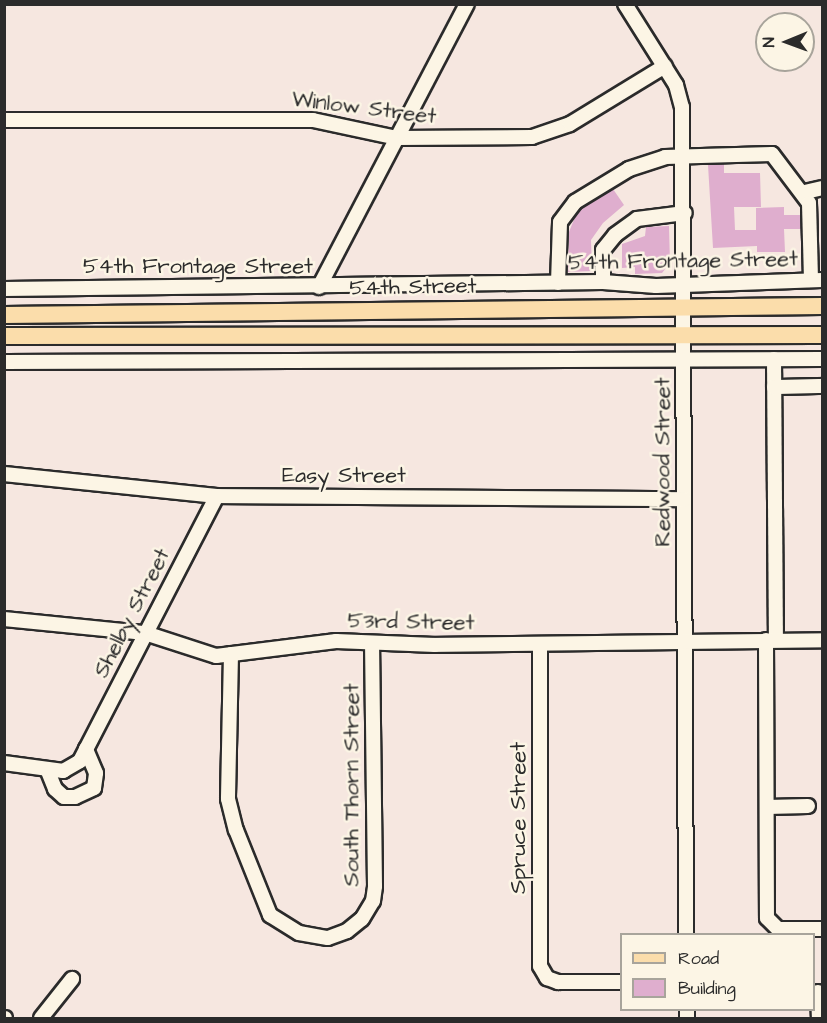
<!DOCTYPE html>
<html>
<head>
<meta charset="utf-8">
<style>
	body { margin:0 }
	#map { position:relative; width:827px; height:1023px; overflow:hidden; background:#f6e7e0; font-family:"Architects Daughter",sans-serif }
	div>[style] { position:absolute }
	.building>* { inset:0; background:#dfaece }
	.roads { filter:drop-shadow(2px 0 #2b2b2b) drop-shadow(-2px 0 #2b2b2b) drop-shadow(0 2px #2b2b2b) drop-shadow(0 -2px #2b2b2b) }
	.minor>* { height:14px; margin:-7px; padding:0 7px; transform-origin:7px; border-radius:7px; background:#fcf5e5 }
	.major>* { height:16px; margin:-8px; padding:0 8px; transform-origin:8px; border-radius:8px; background:#fbddab }
	span { translate:-50% -50%; white-space:nowrap; text-align:center; line-height:1.15; -webkit-text-stroke:5px #fcf5e5; paint-order:stroke }
	.street-label { font-size:22px; color:#2b2b2b }
	.frame { position:absolute; inset:0; border:6px solid #2b2b2b; pointer-events:none }
	.legend { position:absolute; left:620px; top:933px; width:195px; height:78px; box-sizing:border-box; background:#fcf5e5; border:2px solid #a8a49b; margin:0; padding:8px 10px; list-style:none; font-size:18px; color:#2b2b2b }
	.legend li { display:flex; align-items:center; gap:12px; height:30px }
	.legend b { width:30px; border:2px solid #a8a49b }
	.north { position:absolute; left:755px; top:12px; width:60px; height:60px; box-sizing:border-box; background:#fcf5e5; border:2px solid #a8a49b; border-radius:50%; rotate:269deg; font-size:16px; font-weight:700; line-height:24px; text-align:center; color:#2b2b2b }
	.north::after { content:''; display:block; margin:auto; width:21px; height:27px; background:#2b2b2b; clip-path:polygon(50% 0,100% 100%,50% 72%,0 100%) }
</style>
</head>
<body>
<div id="map">
	<div class="building">
		<i style="clip-path:polygon(724px 164px,724px 173px,760px 173px,761px 207px,734px 207px,735px 230px,756px 230px,756px 208px,784px 207px,784px 215px,800px 215px,801px 229px,784px 229px,785px 252px,757px 252px,757px 246px,713px 248px,708px 165px)"></i>
		<i style="clip-path:polygon(613px 189px,624px 205px,603px 223px,591px 240px,592px 271px,568px 272px,569px 232px,575px 217px,581px 209px)"></i>
		<i style="clip-path:polygon(669px 226px,670px 263px,662px 273px,635px 274px,635px 267px,622px 268px,622px 244px,645px 236px,646px 227px)"></i>
	</div>
	<div class="roads">
		<div class="minor">
			<i style="left:625px;top:4px;width:96px;rotate:57.8deg"></i>
			<i style="left:676px;top:85px;width:23px;rotate:75deg"></i>
			<i style="left:682px;top:107px;width:827px;rotate:89.72deg"></i>
			<i style="left:4px;top:120px;width:309px"></i>
			<i style="left:313px;top:120px;width:86px;rotate:12.1deg"></i>
			<i style="left:397px;top:138px;width:135px;rotate:-0.4deg"></i>
			<i style="left:532px;top:137px;width:40px;rotate:-18.9deg"></i>
			<i style="left:570px;top:124px;width:111px;rotate:-31.4deg"></i>
			<i style="left:805px;top:192px;width:17px;rotate:-13deg"></i>
			<i style="left:603px;top:282px;width:32px;rotate:-90deg"></i>
			<i style="left:603px;top:250px;width:19px;rotate:-51deg"></i>
			<i style="left:615px;top:235px;width:27px;rotate:-36deg"></i>
			<i style="left:637px;top:219px;width:48px;rotate:-7.1deg"></i>
			<i style="left:558px;top:283px;width:61px;rotate:-88.1deg"></i>
			<i style="left:560px;top:222px;width:25px;rotate:-53deg"></i>
			<i style="left:575px;top:202px;width:63px;rotate:-31.4deg"></i>
			<i style="left:629px;top:169px;width:38px;rotate:-18deg"></i>
			<i style="left:665px;top:157px;width:107px;rotate:-1.6deg"></i>
			<i style="left:772px;top:154px;width:61px;rotate:52.9deg"></i>
			<i style="left:809px;top:203px;width:77px;rotate:88.5deg"></i>
			<i style="left:319px;top:287px;width:319px;rotate:-62.4deg"></i>
			<i style="left:4px;top:289px;width:599px;rotate:-0.67deg"></i>
			<i style="left:603px;top:282px;width:53px;rotate:4.3deg"></i>
			<i style="left:656px;top:286px;width:166px;rotate:-2.1deg"></i>
			<i style="left:774px;top:359px;width:281px;rotate:89.6deg"></i>
			<i style="left:4px;top:362px;width:818px;rotate:-0.21deg"></i>
			<i style="left:774px;top:387px;width:48px;rotate:-1.2deg"></i>
			<i style="left:4px;top:474px;width:214px;rotate:5.9deg"></i>
			<i style="left:217px;top:496px;width:467px;rotate:0.4deg"></i>
			<i style="left:4px;top:619px;width:142px;rotate:5.7deg"></i>
			<i style="left:145px;top:633px;width:75px;rotate:17.9deg"></i>
			<i style="left:216px;top:656px;width:121px;rotate:-7.1deg"></i>
			<i style="left:336px;top:641px;width:99px;rotate:2.3deg"></i>
			<i style="left:435px;top:645px;width:387px;rotate:-0.7deg"></i>
			<i style="left:766px;top:640px;width:278px;rotate:89.8deg"></i>
			<i style="left:767px;top:918px;width:16px;rotate:45deg"></i>
			<i style="left:778px;top:929px;width:44px"></i>
			<i style="left:540px;top:644px;width:322px;rotate:90deg"></i>
			<i style="left:540px;top:966px;width:14px;rotate:60deg"></i>
			<i style="left:547px;top:978px;width:12px;rotate:20deg"></i>
			<i style="left:558px;top:982px;width:64px"></i>
			<i style="left:231px;top:654px;width:145px;rotate:91.2deg"></i>
			<i style="left:228px;top:799px;width:32px;rotate:76deg"></i>
			<i style="left:236px;top:830px;width:92px;rotate:68.2deg"></i>
			<i style="left:270px;top:915px;width:34px;rotate:32deg"></i>
			<i style="left:299px;top:933px;width:29px;rotate:10deg"></i>
			<i style="left:328px;top:938px;width:20px;rotate:-20deg"></i>
			<i style="left:347px;top:931px;width:19px;rotate:-39deg"></i>
			<i style="left:362px;top:919px;width:21px;rotate:-59deg"></i>
			<i style="left:373px;top:901px;width:15px;rotate:-82deg"></i>
			<i style="left:375px;top:886px;width:242px;rotate:-90.7deg"></i>
			<i style="left:4px;top:763px;width:60px;rotate:7.7deg"></i>
			<i style="left:63px;top:771px;width:20px;rotate:-30deg"></i>
			<i style="left:80px;top:761px;width:298px;rotate:-62.7deg"></i>
			<i style="left:47px;top:769px;width:22px;rotate:68deg"></i>
			<i style="left:55px;top:789px;width:12px;rotate:42deg"></i>
			<i style="left:64px;top:797px;width:11px"></i>
			<i style="left:75px;top:797px;width:21px;rotate:-25deg"></i>
			<i style="left:94px;top:788px;width:15px;rotate:-82deg"></i>
			<i style="left:96px;top:773px;width:26px;rotate:-113deg"></i>
			<i style="left:767px;top:807px;width:41px;rotate:-1.4deg"></i>
			<i style="left:818px;top:992px;width:26px;rotate:88deg"></i>
			<i style="left:687px;top:1010px;width:8px;rotate:90deg"></i>
			<i style="left:4px;top:1018px;width:1px"></i>
			<i style="left:41px;top:1018px;width:50px;rotate:-51.5deg"></i>
		</div>
		<div class="major">
			<i style="left:4px;top:315px;width:818px;rotate:-0.63deg"></i>
			<i style="left:4px;top:336px;width:818px;rotate:-0.07deg"></i>
		</div>
	</div>
	<div class="street-label">
		<span style="left:364px;top:108px;rotate:7deg">Winlow Street</span>
		<span style="left:683px;top:261px;rotate:-1deg">54th Frontage Street</span>
		<span style="left:198px;top:267px">54th Frontage Street</span>
		<span style="left:413px;top:287px;rotate:-1deg">54th Street</span>
		<span style="left:663px;top:462px;rotate:-90deg">Redwood Street</span>
		<span style="left:344px;top:476px">Easy Street</span>
		<span style="left:132px;top:613px;rotate:-63deg">Shelby Street</span>
		<span style="left:411px;top:622px;rotate:1deg">53rd Street</span>
		<span style="left:352px;top:785px;rotate:-90deg">South Thorn Street</span>
		<span style="left:519px;top:818px;rotate:-90deg">Spruce Street</span>
	</div>
	<div class="frame"></div>
	<ul class="legend">
	<li><b style="height:8px;background:#fbddab"></b>Road</li>
	<li><b style="height:16px;background:#dfaece"></b>Building</li>
	</ul>
	<div class="north">N</div>
</div>
</body>
</html>
